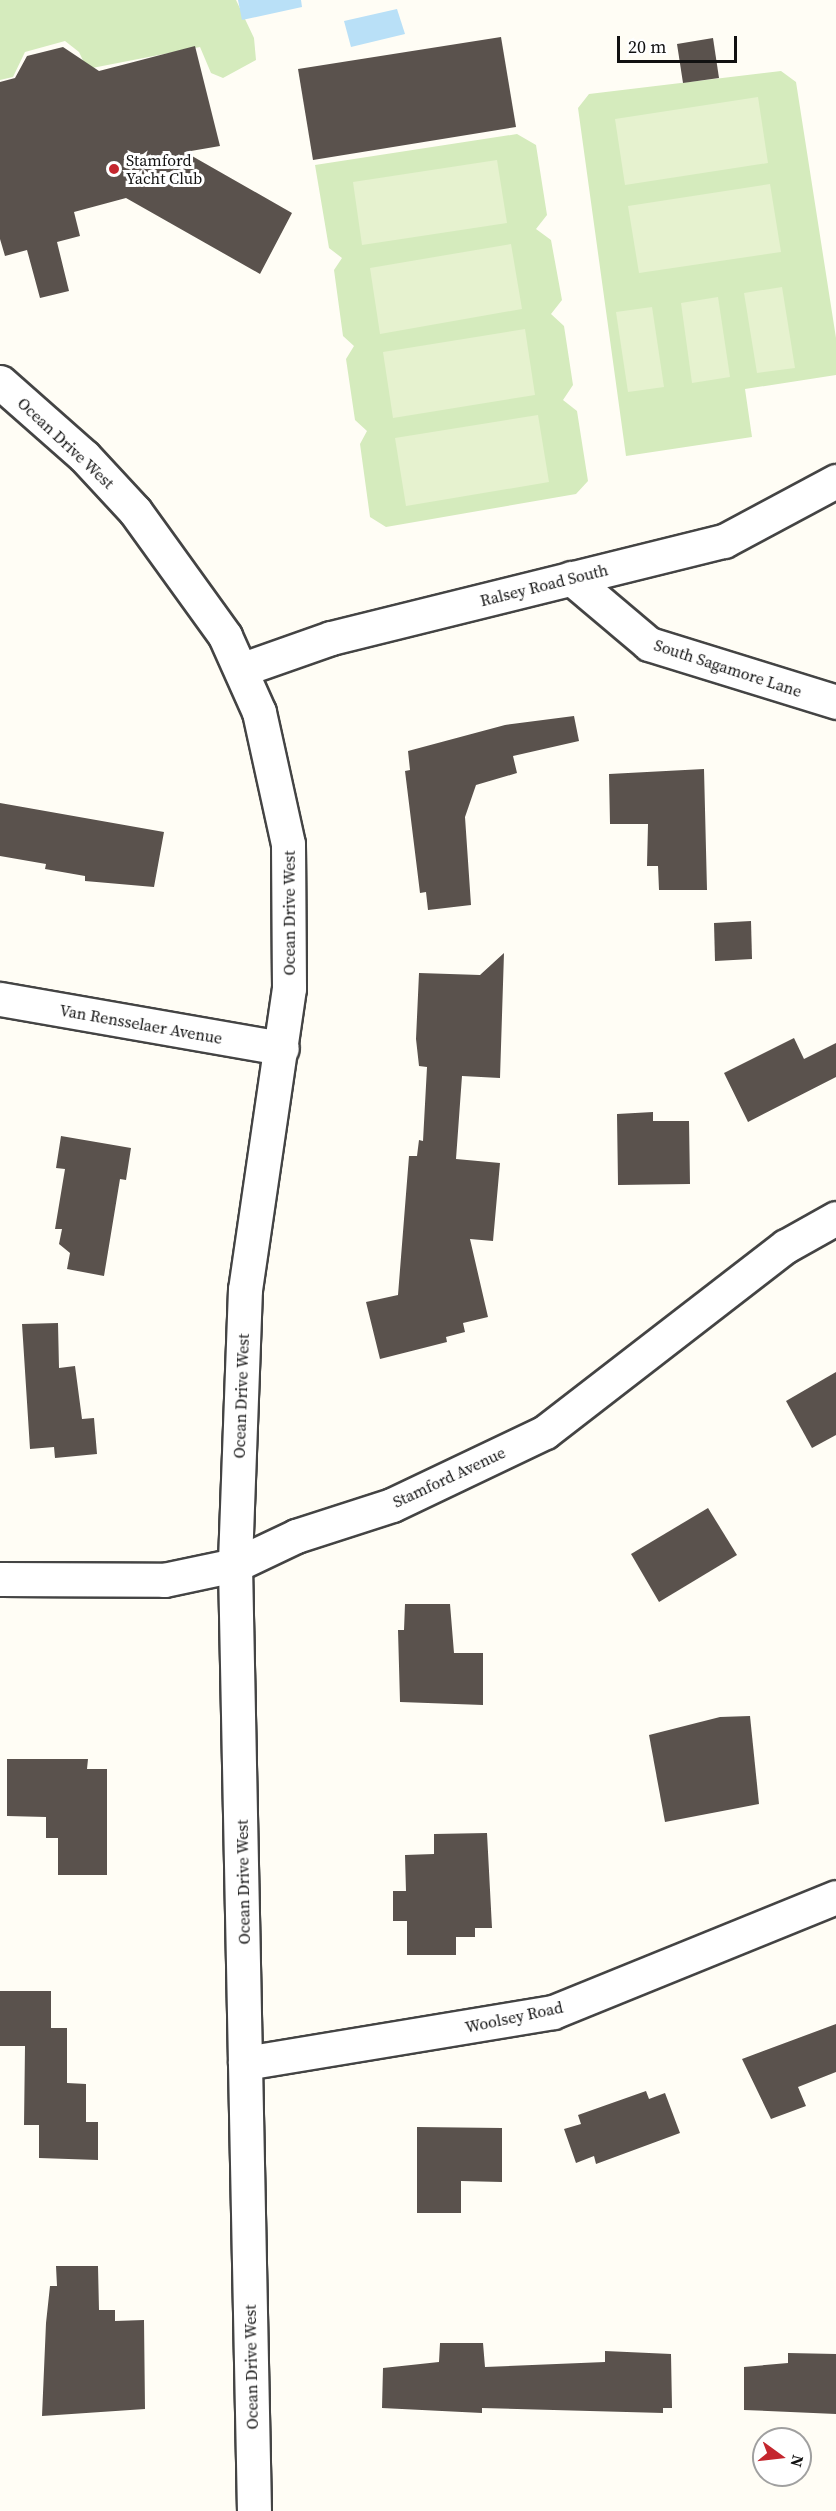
<!DOCTYPE html>
<html>
<head>
<meta charset="utf-8">
<style>
	body { margin:0 }
	#map { position:relative; width:836px; height:2511px; overflow:hidden; background:#fffdf5; font-family:"Source Serif 4",serif }
	div>[style] { position:absolute }
	.green>* { inset:0; background:#d5ebbd }
	.pitch>* { inset:0; background:#e6f2cf }
	.water>* { inset:0; background:#b9e0f7 }
	.building>* { inset:0; background:#5a524d }
	.roads { filter:drop-shadow(2px 0 #444) drop-shadow(-2px 0 #444) drop-shadow(0 2px #444) drop-shadow(0 -2px #444) }
	.minor>* { height:33px; margin:-16.5px; padding:0 16.5px; transform-origin:16.5px; border-radius:16.5px; background:#fff }
	.dots>* { width:16px; height:16px; translate:-50% -50%; box-sizing:border-box; border:3px solid #fff; border-radius:50% }
	span { translate:-50% -50%; white-space:nowrap; text-align:center; line-height:1.15; -webkit-text-stroke:6px #fff; paint-order:stroke }
	.poi-label { font-size:16px; color:#111 }
	.left { translate:0 -50%; text-align:left }
	.street-label { font-size:16px; color:#111 }
	.north { position:absolute; left:752px; top:2427px; width:60px; height:60px; box-sizing:border-box; background:#fff; border:2px solid #a0a0a0; border-radius:50%; rotate:105deg; font-size:16px; font-weight:700; line-height:24px; text-align:center; color:#111 }
	.north::after { content:''; display:block; margin:auto; width:21px; height:27px; background:#c4262e; clip-path:polygon(50% 0,100% 100%,50% 72%,0 100%) }
	.scale { position:absolute; left:617px; top:36px; width:120px; height:27px; box-sizing:border-box; border:3px solid #111; border-top:0; padding-left:8px; font-size:18px; line-height:21px; white-space:nowrap; color:#111; -webkit-text-stroke:4px #fff; paint-order:stroke }
</style>
</head>
<body>
<div id="map">
	<div class="green">
		<i style="clip-path:polygon(0 0,236px 0,254px 38px,256px 60px,223px 78px,211px 73px,200px 47px,87px 69px,79px 52px,65px 41px,25px 52px,13px 77px,0 80px)"></i>
		<i style="clip-path:polygon(781px 71px,796px 82px,836px 338px,836px 375px,745px 389px,752px 437px,626px 456px,578px 108px,589px 94px)"></i>
		<i style="clip-path:polygon(517px 134px,536px 145px,547px 215px,536px 229px,551px 240px,562px 300px,551px 314px,564px 326px,573px 385px,563px 400px,577px 411px,588px 481px,576px 494px,386px 527px,370px 517px,360px 444px,367px 431px,355px 420px,346px 359px,354px 346px,343px 336px,334px 270px,342px 258px,329px 248px,315px 165px)"></i>
	</div>
	<div class="pitch">
		<i style="clip-path:polygon(758px 97px,768px 163px,625px 185px,615px 119px)"></i>
		<i style="clip-path:polygon(497px 160px,507px 223px,362px 245px,353px 182px)"></i>
		<i style="clip-path:polygon(770px 184px,781px 252px,639px 273px,628px 206px)"></i>
		<i style="clip-path:polygon(511px 244px,522px 309px,380px 334px,370px 268px)"></i>
		<i style="clip-path:polygon(782px 287px,795px 368px,757px 373px,744px 293px)"></i>
		<i style="clip-path:polygon(718px 297px,730px 377px,692px 383px,681px 303px)"></i>
		<i style="clip-path:polygon(652px 307px,664px 387px,628px 392px,616px 312px)"></i>
		<i style="clip-path:polygon(525px 329px,535px 395px,393px 418px,383px 352px)"></i>
		<i style="clip-path:polygon(538px 415px,549px 482px,406px 506px,395px 438px)"></i>
	</div>
	<div class="water">
		<i style="clip-path:polygon(238px 0,301px 0,302px 7px,242px 20px)"></i>
		<i style="clip-path:polygon(397px 9px,405px 34px,351px 47px,344px 21px)"></i>
	</div>
	<div class="building">
		<i style="clip-path:polygon(501px 37px,516px 127px,313px 160px,298px 69px)"></i>
		<i style="clip-path:polygon(713px 38px,719px 78px,683px 83px,677px 44px)"></i>
		<i style="clip-path:polygon(195px 46px,220px 146px,185px 152px,292px 213px,260px 274px,126px 198px,74px 212px,80px 236px,57px 242px,69px 291px,40px 298px,27px 250px,5px 256px,0 239px,0 82px,15px 78px,27px 56px,63px 47px,99px 71px)"></i>
		<i style="clip-path:polygon(574px 716px,579px 741px,513px 756px,517px 773px,476px 785px,465px 817px,471px 905px,428px 910px,426px 892px,420px 893px,405px 771px,410px 770px,408px 751px,505px 725px)"></i>
		<i style="clip-path:polygon(704px 769px,707px 890px,659px 890px,658px 866px,647px 866px,648px 824px,610px 824px,609px 774px)"></i>
		<i style="clip-path:polygon(0 803px,164px 832px,154px 887px,85px 881px,85px 876px,45px 869px,46px 864px,0 856px)"></i>
		<i style="clip-path:polygon(751px 921px,752px 959px,715px 961px,714px 923px)"></i>
		<i style="clip-path:polygon(504px 953px,500px 1078px,462px 1076px,456px 1159px,500px 1163px,493px 1241px,470px 1239px,488px 1317px,463px 1323px,465px 1332px,446px 1337px,447px 1342px,380px 1359px,366px 1302px,398px 1295px,409px 1156px,417px 1156px,419px 1140px,423px 1141px,427px 1067px,419px 1066px,416px 1039px,419px 973px,480px 975px)"></i>
		<i style="clip-path:polygon(794px 1038px,804px 1059px,836px 1043px,836px 1077px,748px 1122px,724px 1073px)"></i>
		<i style="clip-path:polygon(653px 1112px,653px 1121px,689px 1121px,690px 1184px,618px 1185px,617px 1114px)"></i>
		<i style="clip-path:polygon(61px 1136px,131px 1148px,126px 1180px,120px 1179px,104px 1276px,67px 1269px,70px 1253px,59px 1244px,62px 1229px,55px 1229px,65px 1169px,56px 1168px)"></i>
		<i style="clip-path:polygon(58px 1323px,59px 1368px,75px 1366px,82px 1419px,94px 1418px,97px 1454px,55px 1458px,54px 1447px,30px 1449px,22px 1324px)"></i>
		<i style="clip-path:polygon(836px 1372px,836px 1435px,812px 1448px,786px 1401px)"></i>
		<i style="clip-path:polygon(708px 1508px,737px 1555px,659px 1602px,631px 1554px)"></i>
		<i style="clip-path:polygon(405px 1604px,450px 1604px,454px 1653px,483px 1653px,483px 1705px,400px 1702px,398px 1630px,404px 1630px)"></i>
		<i style="clip-path:polygon(750px 1716px,759px 1804px,665px 1822px,649px 1735px,720px 1717px)"></i>
		<i style="clip-path:polygon(7px 1759px,88px 1759px,87px 1769px,107px 1769px,107px 1875px,58px 1875px,58px 1838px,46px 1838px,46px 1817px,7px 1816px)"></i>
		<i style="clip-path:polygon(487px 1833px,492px 1928px,475px 1928px,475px 1937px,456px 1937px,456px 1955px,407px 1955px,407px 1921px,393px 1921px,393px 1891px,406px 1891px,405px 1855px,434px 1854px,434px 1834px)"></i>
		<i style="clip-path:polygon(0 1991px,51px 1991px,51px 2028px,67px 2028px,67px 2083px,86px 2084px,86px 2122px,98px 2122px,98px 2160px,39px 2158px,39px 2125px,24px 2125px,25px 2046px,0 2046px)"></i>
		<i style="clip-path:polygon(836px 2024px,836px 2072px,798px 2087px,806px 2106px,771px 2119px,742px 2059px)"></i>
		<i style="clip-path:polygon(646px 2091px,649px 2099px,665px 2093px,680px 2133px,596px 2164px,594px 2156px,576px 2163px,564px 2129px,581px 2124px,578px 2115px)"></i>
		<i style="clip-path:polygon(417px 2127px,502px 2128px,502px 2182px,461px 2181px,461px 2213px,417px 2213px)"></i>
		<i style="clip-path:polygon(56px 2266px,98px 2266px,99px 2310px,115px 2310px,115px 2321px,144px 2320px,145px 2409px,42px 2416px,46px 2323px,50px 2286px,57px 2286px)"></i>
		<i style="clip-path:polygon(440px 2343px,483px 2343px,485px 2367px,605px 2362px,605px 2351px,671px 2354px,672px 2408px,663px 2408px,663px 2413px,482px 2408px,482px 2413px,382px 2408px,383px 2368px,439px 2362px)"></i>
		<i style="clip-path:polygon(788px 2353px,836px 2354px,836px 2414px,744px 2410px,744px 2367px,788px 2363px)"></i>
	</div>
	<div class="roads">
		<div class="minor">
			<i style="left:0;top:382px;width:112px;rotate:41.4deg"></i>
			<i style="left:84px;top:456px;width:75px;rotate:47.2deg"></i>
			<i style="left:135px;top:511px;width:154px;rotate:54.2deg"></i>
			<i style="left:225px;top:636px;width:83px;rotate:65.9deg"></i>
			<i style="left:259px;top:712px;width:135px;rotate:77.6deg"></i>
			<i style="left:288px;top:844px;width:144px;rotate:89.6deg"></i>
			<i style="left:289px;top:988px;width:304px;rotate:98.3deg"></i>
			<i style="left:245px;top:1289px;width:276px;rotate:92.1deg"></i>
			<i style="left:235px;top:1565px;width:946px;rotate:88.85deg"></i>
			<i style="left:571px;top:578px;width:102px;rotate:40.2deg"></i>
			<i style="left:649px;top:644px;width:196px;rotate:17.2deg"></i>
			<i style="left:243px;top:669px;width:93px;rotate:-19.4deg"></i>
			<i style="left:331px;top:638px;width:405px;rotate:-13.9deg"></i>
			<i style="left:724px;top:541px;width:127px;rotate:-28.2deg"></i>
			<i style="left:0;top:999px;width:286px;rotate:9.9deg"></i>
			<i style="left:0;top:1579px;width:164px;rotate:0.3deg"></i>
			<i style="left:164px;top:1580px;width:73px;rotate:-11.9deg"></i>
			<i style="left:235px;top:1565px;width:68px;rotate:-25.4deg"></i>
			<i style="left:296px;top:1536px;width:101px;rotate:-17.9deg"></i>
			<i style="left:392px;top:1505px;width:170px;rotate:-25.5deg"></i>
			<i style="left:545px;top:1432px;width:304px;rotate:-37.7deg"></i>
			<i style="left:786px;top:1246px;width:57px;rotate:-29.2deg"></i>
			<i style="left:245px;top:2063px;width:312px;rotate:-9.4deg"></i>
			<i style="left:553px;top:2012px;width:305px;rotate:-22.1deg"></i>
		</div>
	</div>
	<div class="dots">
		<i style="left:114px;top:169px;background:#c4262e"></i>
	</div>
	<div class="poi-label">
		<span class="left" style="left:126px;top:169px">Stamford<br>Yacht Club</span>
	</div>
	<div class="street-label">
		<span style="left:66px;top:443px;rotate:43deg">Ocean Drive West</span>
		<span style="left:544px;top:585px;rotate:-14deg">Ralsey Road South</span>
		<span style="left:728px;top:668px;rotate:18deg">South Sagamore Lane</span>
		<span style="left:289px;top:913px;rotate:-90deg">Ocean Drive West</span>
		<span style="left:141px;top:1024px;rotate:10deg">Van Rensselaer Avenue</span>
		<span style="left:241px;top:1396px;rotate:-88deg">Ocean Drive West</span>
		<span style="left:449px;top:1477px;rotate:-25deg">Stamford Avenue</span>
		<span style="left:243px;top:1882px;rotate:-91deg">Ocean Drive West</span>
		<span style="left:514px;top:2017px;rotate:-12deg">Woolsey Road</span>
		<span style="left:251px;top:2367px;rotate:-91deg">Ocean Drive West</span>
	</div>
	<div class="north">N</div>
	<div class="scale">20 m</div>
</div>
</body>
</html>
